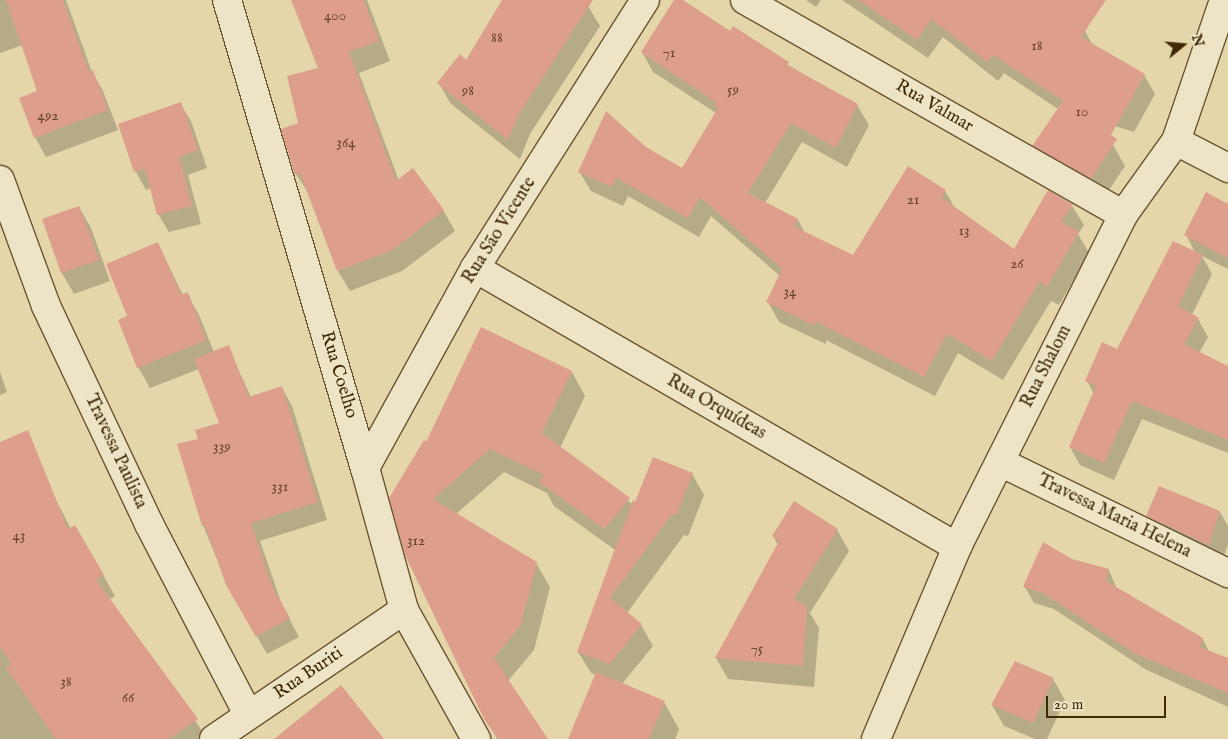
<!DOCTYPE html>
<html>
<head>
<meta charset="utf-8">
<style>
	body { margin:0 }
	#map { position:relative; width:1228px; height:739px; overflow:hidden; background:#e4d6a9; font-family:"IM FELL English",serif }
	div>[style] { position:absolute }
	.shadow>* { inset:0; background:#0003 }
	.building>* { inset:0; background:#dd9f8c }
	.roads { filter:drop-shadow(1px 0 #6a542f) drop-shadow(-1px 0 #6a542f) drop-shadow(0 1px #6a542f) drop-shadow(0 -1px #6a542f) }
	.minor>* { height:28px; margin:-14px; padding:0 14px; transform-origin:14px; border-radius:14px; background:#ede4c7 }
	span { translate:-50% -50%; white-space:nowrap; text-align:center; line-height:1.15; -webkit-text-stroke:4px #ede4c7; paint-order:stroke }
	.number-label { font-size:15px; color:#684628 }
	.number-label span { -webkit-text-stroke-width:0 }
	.street-label { font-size:18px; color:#412906 }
	.north { position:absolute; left:1158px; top:20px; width:50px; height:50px; -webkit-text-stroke:4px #ede4c7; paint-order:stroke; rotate:73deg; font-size:14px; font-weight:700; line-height:20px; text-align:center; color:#412906 }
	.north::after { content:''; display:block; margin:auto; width:18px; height:22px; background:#412906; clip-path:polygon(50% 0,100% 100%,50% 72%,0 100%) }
	.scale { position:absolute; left:1046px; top:696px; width:120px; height:22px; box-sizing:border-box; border:2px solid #412906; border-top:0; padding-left:6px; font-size:15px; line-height:18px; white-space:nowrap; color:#412906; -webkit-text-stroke:4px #ede4c7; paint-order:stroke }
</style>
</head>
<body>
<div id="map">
	<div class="shadow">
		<i style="clip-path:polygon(0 0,66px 0,92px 72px,103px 91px,118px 130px,46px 157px,35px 137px,39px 92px,23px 45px,0 53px)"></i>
		<i style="clip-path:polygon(293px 0,367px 0,390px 61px,359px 73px,399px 181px,443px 210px,455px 231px,402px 271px,350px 291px,338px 271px,309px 194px,296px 174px,299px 123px,319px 69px)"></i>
		<i style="clip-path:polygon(503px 0,579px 0,588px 6px,600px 26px,530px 134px,520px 159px,450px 103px,439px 83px,467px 62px)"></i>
		<i style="clip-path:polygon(676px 0,857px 105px,869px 125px,847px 167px,802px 142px,765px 203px,798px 220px,805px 233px,853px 256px,908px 167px,945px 191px,956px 210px,1015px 250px,1072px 206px,1084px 225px,1078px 234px,1089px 253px,1059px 305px,1051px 301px,1003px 380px,958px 353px,935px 396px,826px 340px,826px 344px,779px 322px,768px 302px,780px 276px,711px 216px,699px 237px,628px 196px,623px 206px,591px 191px,579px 171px,645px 148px,683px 170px,716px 113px,653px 72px,642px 52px)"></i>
		<i style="clip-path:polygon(806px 0,821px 0,816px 7px)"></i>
		<i style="clip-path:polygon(842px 0,1045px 0,1085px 31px,1093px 46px,1144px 75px,1155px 94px,1134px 132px,1096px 120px,1091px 131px,1004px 73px,998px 81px,943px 37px,928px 58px)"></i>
		<i style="clip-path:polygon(180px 103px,191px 121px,207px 168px,188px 175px,201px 224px,169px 232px,158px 214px,151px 188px,146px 190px,136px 172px,119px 125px)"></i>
		<i style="clip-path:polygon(1113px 145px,1125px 166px,1103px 199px,1046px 167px,1034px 146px)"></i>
		<i style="clip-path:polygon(1228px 205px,1228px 269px,1202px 256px,1212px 274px,1192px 315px,1198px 319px,1208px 337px,1199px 353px,1228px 367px,1228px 453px,1142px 419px,1114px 480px,1080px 465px,1070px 447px,1094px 394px,1087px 381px,1118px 350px,1196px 254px,1186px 235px)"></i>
		<i style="clip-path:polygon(79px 207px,91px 228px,110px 281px,74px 294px,62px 273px,43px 219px)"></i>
		<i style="clip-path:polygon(158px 244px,183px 295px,187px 294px,199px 315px,214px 352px,228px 347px,251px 397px,282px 388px,292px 406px,327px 520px,260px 541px,282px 605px,299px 637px,267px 654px,227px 584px,203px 525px,199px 440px,221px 424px,199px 369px,150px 388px,138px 367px,129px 317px)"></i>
		<i style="clip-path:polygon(482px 329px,572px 372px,585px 396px,560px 448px,632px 504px,692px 474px,704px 495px,688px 536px,684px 535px,627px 613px,641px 625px,653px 646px,622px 684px,664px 702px,679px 729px,675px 739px,570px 739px,596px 675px,591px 673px,578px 652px,615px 550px,554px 506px,547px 493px,504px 472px,456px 514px,536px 563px,550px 587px,534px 650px,508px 681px,546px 739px,497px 739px,406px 555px,427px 444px)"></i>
		<i style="clip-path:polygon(0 372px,7px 392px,0 395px)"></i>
		<i style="clip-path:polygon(53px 494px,71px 529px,75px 526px,115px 596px,109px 600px,208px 739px,0 739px,0 534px)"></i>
		<i style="clip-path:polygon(1220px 512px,1228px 526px,1228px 544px,1221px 565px,1159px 537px,1147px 515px)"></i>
		<i style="clip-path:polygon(837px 530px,849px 551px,810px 613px,819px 628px,814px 687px,728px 679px,716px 658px,778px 545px,773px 536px)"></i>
		<i style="clip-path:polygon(1072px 561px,1109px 570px,1117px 589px,1202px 638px,1210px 653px,1228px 659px,1228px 707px,1145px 669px,1054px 609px,1034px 603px,1025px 587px)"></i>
		<i style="clip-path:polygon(1053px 679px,1065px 700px,1047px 739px,1035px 739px,1004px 726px,992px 705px)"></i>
	</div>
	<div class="building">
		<i style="clip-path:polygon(6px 0,63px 0,89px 72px,93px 70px,108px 110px,34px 138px,19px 98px,37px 91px)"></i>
		<i style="clip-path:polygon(291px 0,364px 0,379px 41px,349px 52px,396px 181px,413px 168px,444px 210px,391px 251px,337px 271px,300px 173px,295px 175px,281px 129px,298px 123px,287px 76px,318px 68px)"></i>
		<i style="clip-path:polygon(502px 0,593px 0,519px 114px,508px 140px,437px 83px,460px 54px,466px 60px)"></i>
		<i style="clip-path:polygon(674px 0,683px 0,730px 31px,733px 26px,789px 62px,787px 65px,858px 104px,836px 148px,791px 123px,748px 193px,798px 219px,795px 227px,853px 255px,908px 166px,946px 190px,942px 198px,1014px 249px,1048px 190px,1073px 205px,1061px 222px,1079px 232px,1047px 287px,1039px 282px,992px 361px,947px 334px,924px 377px,815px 321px,815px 326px,766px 302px,782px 269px,700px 197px,688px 218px,616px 178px,612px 187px,578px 172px,606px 111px,646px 147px,682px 168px,718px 108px,715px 106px,717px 103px,641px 52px)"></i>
		<i style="clip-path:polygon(859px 0,1106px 0,1081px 37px,1145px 74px,1111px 135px,1117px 139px,1091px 179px,1032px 146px,1063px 101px,993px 55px,987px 62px,931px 19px,917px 40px)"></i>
		<i style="clip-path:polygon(181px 102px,198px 150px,179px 157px,192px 206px,157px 215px,145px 169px,134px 172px,118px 124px)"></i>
		<i style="clip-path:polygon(1206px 192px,1228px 204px,1228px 258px,1184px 235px)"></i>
		<i style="clip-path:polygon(79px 206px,99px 260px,61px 273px,42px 219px)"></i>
		<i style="clip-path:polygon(1173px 241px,1203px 255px,1178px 306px,1199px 318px,1184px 344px,1228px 366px,1228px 440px,1132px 401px,1104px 463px,1069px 447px,1096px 386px,1085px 381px,1102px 342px,1117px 349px)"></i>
		<i style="clip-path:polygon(158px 242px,181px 295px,188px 292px,206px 340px,137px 368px,118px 320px,127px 316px,106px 264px)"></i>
		<i style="clip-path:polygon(481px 327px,572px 371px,542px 433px,630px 498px,604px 529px,539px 482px,544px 475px,490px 449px,433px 499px,537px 562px,521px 625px,494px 658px,548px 739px,498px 739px,484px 719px,405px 555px,389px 498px,424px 440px,426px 442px)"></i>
		<i style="clip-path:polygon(229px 345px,249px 397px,282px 386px,318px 502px,251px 523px,272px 586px,290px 618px,256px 637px,226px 585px,205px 525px,202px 526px,177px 444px,198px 439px,195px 430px,219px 423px,194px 359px)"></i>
		<i style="clip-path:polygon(28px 430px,68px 529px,75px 525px,104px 575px,96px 580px,198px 719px,169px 739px,56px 739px,6px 668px,12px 664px,0 647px,0 442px)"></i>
		<i style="clip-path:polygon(653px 457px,693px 473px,676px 516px,672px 514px,610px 598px,642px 624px,610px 664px,577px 652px,633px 500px,635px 502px)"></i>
		<i style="clip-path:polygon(1159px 486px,1220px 511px,1209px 545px,1146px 516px)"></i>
		<i style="clip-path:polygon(794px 501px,838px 529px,794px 599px,807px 606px,803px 666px,715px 658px,779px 541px,772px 536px)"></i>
		<i style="clip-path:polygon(1043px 542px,1072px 559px,1109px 569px,1106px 581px,1203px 638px,1200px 647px,1228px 658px,1228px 693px,1134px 653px,1043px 593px,1023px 587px)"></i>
		<i style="clip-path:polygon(1015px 661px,1054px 678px,1033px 723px,991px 705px)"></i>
		<i style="clip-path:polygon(596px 672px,665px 701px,649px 739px,568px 739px)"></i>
		<i style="clip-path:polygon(341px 685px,384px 739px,274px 739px)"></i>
	</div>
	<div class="roads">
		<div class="minor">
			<i style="left:227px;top:0;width:488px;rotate:73.6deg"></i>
			<i style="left:365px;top:468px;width:147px;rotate:74.6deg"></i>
			<i style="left:404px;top:610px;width:148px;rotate:60.8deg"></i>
			<i style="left:745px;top:0;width:435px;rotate:29.6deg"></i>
			<i style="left:1176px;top:141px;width:59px;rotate:27.4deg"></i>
			<i style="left:0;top:180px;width:134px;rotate:69.9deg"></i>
			<i style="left:46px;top:306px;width:241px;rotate:64.7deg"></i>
			<i style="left:149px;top:524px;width:214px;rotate:62.5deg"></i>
			<i style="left:475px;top:268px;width:557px;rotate:30.06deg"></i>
			<i style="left:1000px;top:462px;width:254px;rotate:26deg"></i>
			<i style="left:365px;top:468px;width:228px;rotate:-61.2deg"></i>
			<i style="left:475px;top:268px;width:317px;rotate:-57.6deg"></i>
			<i style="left:214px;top:739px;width:230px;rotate:-34.2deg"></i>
			<i style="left:876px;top:739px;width:208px;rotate:-67.1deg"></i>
			<i style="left:957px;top:547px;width:371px;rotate:-63.4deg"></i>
			<i style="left:1123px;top:215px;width:91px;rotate:-54.4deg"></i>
			<i style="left:1176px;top:141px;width:149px;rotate:-71.2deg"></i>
		</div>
	</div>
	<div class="number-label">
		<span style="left:335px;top:16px">400</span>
		<span style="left:497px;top:38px">88</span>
		<span style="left:1037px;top:46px">18</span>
		<span style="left:669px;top:53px">71</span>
		<span style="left:733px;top:90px">59</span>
		<span style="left:468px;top:91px">98</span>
		<span style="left:1082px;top:112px">10</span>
		<span style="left:48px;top:116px">492</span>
		<span style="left:346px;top:143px">364</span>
		<span style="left:913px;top:200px">21</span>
		<span style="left:964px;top:231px">13</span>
		<span style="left:1017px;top:264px">26</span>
		<span style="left:790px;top:292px">34</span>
		<span style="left:222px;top:447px">339</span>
		<span style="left:280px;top:487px">331</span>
		<span style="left:19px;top:536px">43</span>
		<span style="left:416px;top:541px">312</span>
		<span style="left:757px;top:649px">75</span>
		<span style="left:66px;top:682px">38</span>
		<span style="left:128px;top:698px">66</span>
	</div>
	<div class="street-label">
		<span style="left:934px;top:107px;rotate:30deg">Rua Valmar</span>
		<span style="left:500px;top:231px;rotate:-58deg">Rua São Vicente</span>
		<span style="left:1047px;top:367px;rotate:-63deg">Rua Shalom</span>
		<span style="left:338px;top:375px;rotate:73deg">Rua Coelho</span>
		<span style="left:716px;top:408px;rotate:30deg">Rua Orquídeas</span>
		<span style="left:115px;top:452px;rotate:65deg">Travessa Paulista</span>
		<span style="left:1114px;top:517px;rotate:26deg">Travessa Maria Helena</span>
		<span style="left:309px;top:674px;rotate:-34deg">Rua Buriti</span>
	</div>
	<div class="north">N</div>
	<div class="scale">20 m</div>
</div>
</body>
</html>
